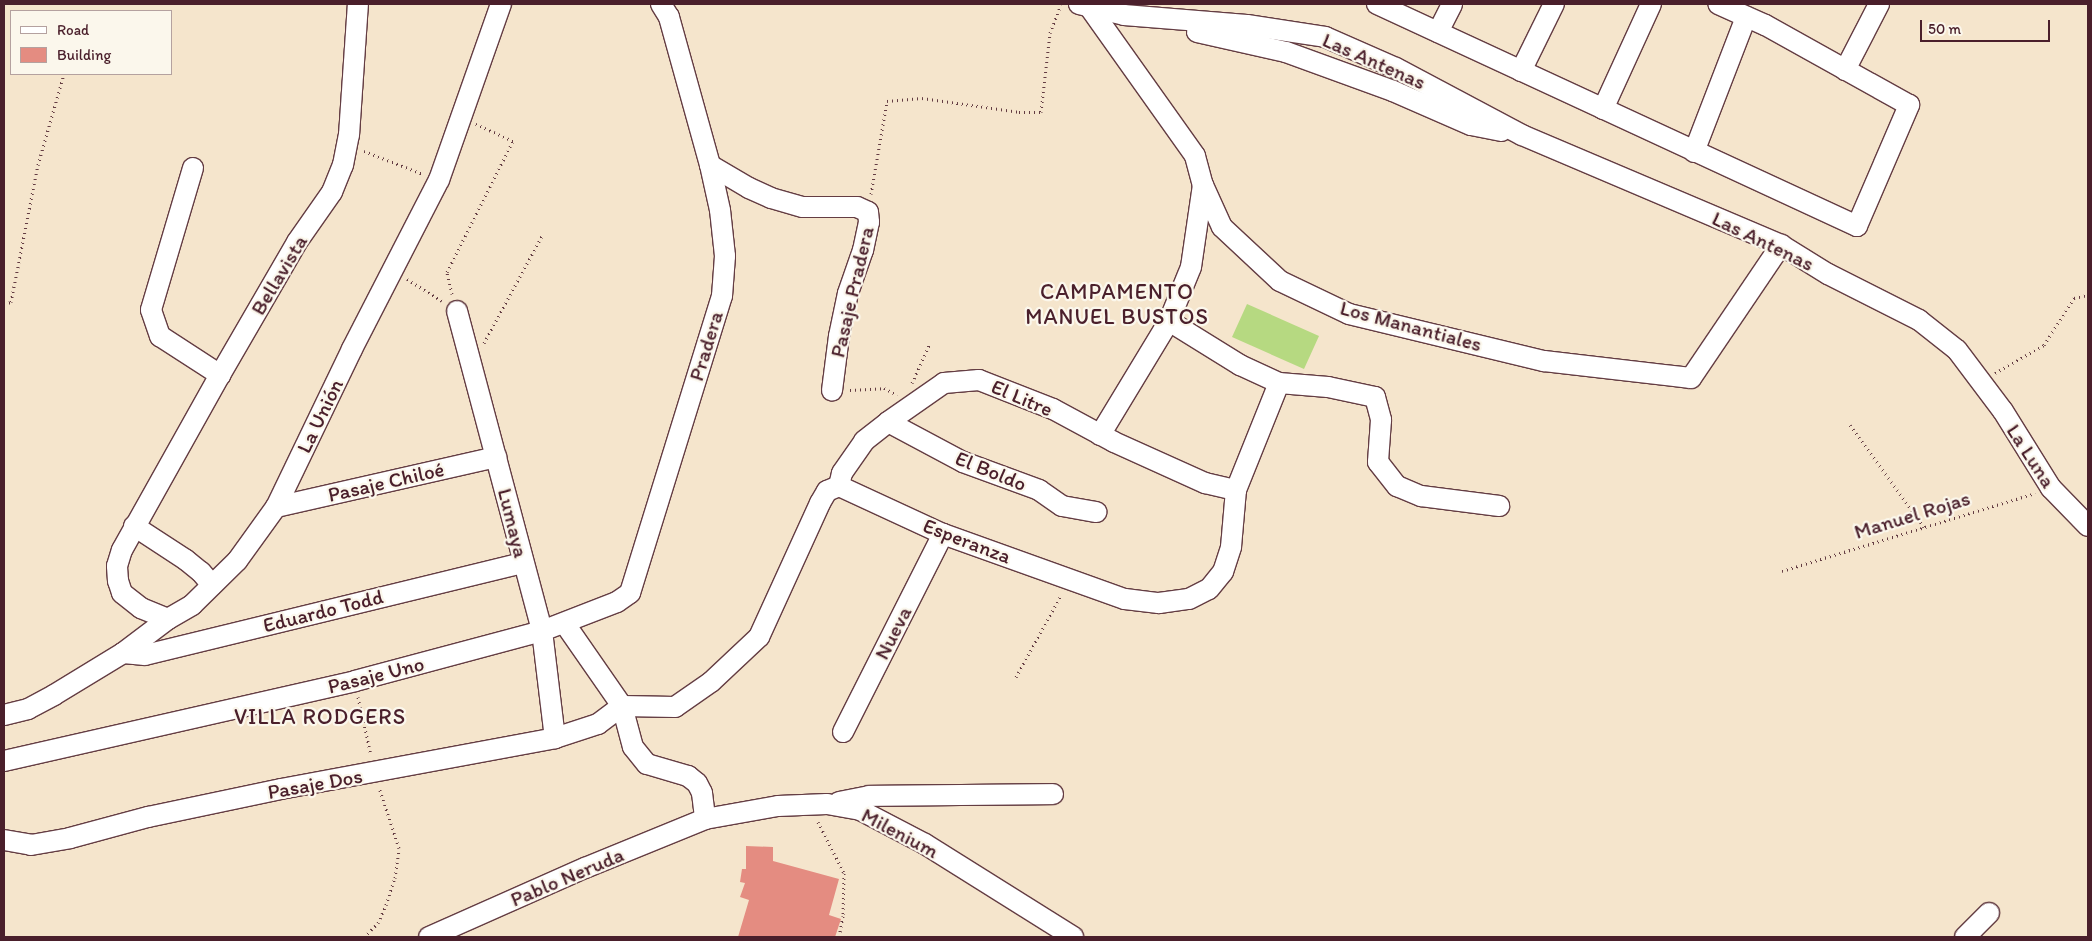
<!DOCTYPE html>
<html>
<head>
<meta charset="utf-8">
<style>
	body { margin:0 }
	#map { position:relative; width:2092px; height:941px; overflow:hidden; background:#f5e5cc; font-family:Itim,sans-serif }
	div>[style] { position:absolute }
	.green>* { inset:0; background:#b6d981 }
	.building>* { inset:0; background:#e48c81 }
	.path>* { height:3px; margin-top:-1.5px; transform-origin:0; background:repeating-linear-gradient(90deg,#643d43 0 1px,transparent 0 5px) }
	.roads { filter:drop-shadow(1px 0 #643d43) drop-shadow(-1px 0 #643d43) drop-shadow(0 1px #643d43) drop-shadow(0 -1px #643d43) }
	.minor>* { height:20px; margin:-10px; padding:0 10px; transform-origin:10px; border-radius:10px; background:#fff }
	span { translate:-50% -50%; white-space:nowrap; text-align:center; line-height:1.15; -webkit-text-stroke:4.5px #fbf7ec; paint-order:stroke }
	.street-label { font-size:21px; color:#4a1f2b }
	.neighbourhood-label { font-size:22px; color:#4a1f2b; letter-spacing:1px }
	.frame { position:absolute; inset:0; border:5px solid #4a1f2b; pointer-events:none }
	.legend { position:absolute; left:10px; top:10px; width:162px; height:65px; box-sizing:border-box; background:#fbf7ec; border:1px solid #b4a19f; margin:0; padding:6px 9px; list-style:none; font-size:15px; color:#4a1f2b }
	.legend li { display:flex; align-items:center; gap:10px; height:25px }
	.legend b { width:25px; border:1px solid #b4a19f }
	.scale { position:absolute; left:1920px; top:20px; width:130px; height:22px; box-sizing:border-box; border:2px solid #4a1f2b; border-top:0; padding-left:6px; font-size:15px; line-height:18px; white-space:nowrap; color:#4a1f2b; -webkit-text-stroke:4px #fbf7ec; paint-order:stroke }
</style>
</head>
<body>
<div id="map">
	<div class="green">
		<i style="clip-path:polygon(1247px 304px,1319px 336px,1304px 369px,1232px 337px)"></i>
	</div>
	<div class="building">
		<i style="clip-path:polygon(746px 846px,773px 847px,773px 861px,839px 879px,829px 915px,841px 919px,835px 937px,738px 937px,749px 900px,740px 897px,745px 883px,740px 882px,742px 869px,746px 869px)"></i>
	</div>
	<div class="path">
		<i style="left:364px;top:151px;width:63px;rotate:21.3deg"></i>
		<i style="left:871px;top:194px;width:94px;rotate:-80.2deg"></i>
		<i style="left:887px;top:101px;width:35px;rotate:-5deg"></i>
		<i style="left:922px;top:98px;width:98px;rotate:8.2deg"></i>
		<i style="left:1019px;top:112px;width:22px"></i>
		<i style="left:1041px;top:112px;width:80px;rotate:-83.5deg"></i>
		<i style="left:1050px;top:33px;width:30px;rotate:-69deg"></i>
		<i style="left:407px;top:279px;width:41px;rotate:32.2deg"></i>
		<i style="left:452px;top:294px;width:23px;rotate:-103deg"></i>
		<i style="left:447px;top:272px;width:147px;rotate:-63.3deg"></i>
		<i style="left:513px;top:141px;width:41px;rotate:-155.3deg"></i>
		<i style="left:4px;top:304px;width:7px;rotate:-16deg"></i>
		<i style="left:11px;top:302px;width:140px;rotate:-78.9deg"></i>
		<i style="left:38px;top:165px;width:95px;rotate:-74.1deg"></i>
		<i style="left:484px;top:343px;width:124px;rotate:-61.6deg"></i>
		<i style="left:1995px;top:373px;width:56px;rotate:-29.7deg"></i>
		<i style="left:2044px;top:345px;width:56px;rotate:-57.4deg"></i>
		<i style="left:2074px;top:298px;width:14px;rotate:-12deg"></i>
		<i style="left:912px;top:383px;width:44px;rotate:-65.8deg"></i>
		<i style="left:850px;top:390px;width:34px;rotate:-3deg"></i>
		<i style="left:884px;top:388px;width:15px;rotate:28deg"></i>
		<i style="left:1850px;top:425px;width:126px;rotate:54deg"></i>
		<i style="left:1782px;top:571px;width:265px;rotate:-17.1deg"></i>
		<i style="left:1016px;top:677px;width:94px;rotate:-61.2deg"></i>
		<i style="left:358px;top:697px;width:59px;rotate:77.4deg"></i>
		<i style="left:818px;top:822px;width:57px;rotate:63deg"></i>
		<i style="left:844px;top:873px;width:43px;rotate:91.3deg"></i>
		<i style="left:843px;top:916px;width:21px;rotate:101deg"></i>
		<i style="left:364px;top:937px;width:20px;rotate:-45deg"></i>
		<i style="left:378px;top:923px;width:20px;rotate:-66deg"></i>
		<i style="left:386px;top:905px;width:28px;rotate:-72deg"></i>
		<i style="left:395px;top:878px;width:30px;rotate:-82deg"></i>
		<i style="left:399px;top:848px;width:64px;rotate:-108.2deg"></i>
	</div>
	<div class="roads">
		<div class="minor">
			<i style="left:1079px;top:4px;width:46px;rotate:13.7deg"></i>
			<i style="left:1124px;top:15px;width:123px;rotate:4.6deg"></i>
			<i style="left:1247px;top:25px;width:79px;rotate:8.7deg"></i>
			<i style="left:1325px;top:37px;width:77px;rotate:23.6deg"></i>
			<i style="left:1396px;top:68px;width:143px;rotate:28deg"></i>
			<i style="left:1522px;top:135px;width:281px;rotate:23deg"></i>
			<i style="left:1781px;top:245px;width:55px;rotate:31.7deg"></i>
			<i style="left:1828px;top:274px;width:102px;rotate:26.8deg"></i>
			<i style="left:1919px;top:320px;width:48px;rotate:38.3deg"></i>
			<i style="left:1957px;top:350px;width:76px;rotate:53deg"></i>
			<i style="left:2003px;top:411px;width:91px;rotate:58.1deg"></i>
			<i style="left:2051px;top:488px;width:53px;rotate:45.8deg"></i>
			<i style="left:1377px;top:4px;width:529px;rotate:24.82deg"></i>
			<i style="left:1857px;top:226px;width:132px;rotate:-66.7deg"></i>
			<i style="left:1909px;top:105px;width:165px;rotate:-150.9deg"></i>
			<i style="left:1765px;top:25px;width:51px;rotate:-155.9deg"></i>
			<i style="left:1090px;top:8px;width:181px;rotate:54.6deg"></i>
			<i style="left:1195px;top:156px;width:30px;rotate:75deg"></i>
			<i style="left:1203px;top:185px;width:46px;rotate:65.7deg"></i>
			<i style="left:1222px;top:227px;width:79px;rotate:43deg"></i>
			<i style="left:1280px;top:281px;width:76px;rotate:25.6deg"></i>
			<i style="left:1349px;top:314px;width:201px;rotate:13.6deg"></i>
			<i style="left:1544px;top:361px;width:148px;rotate:6.6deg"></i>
			<i style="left:1691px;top:378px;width:161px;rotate:-55.9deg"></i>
			<i style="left:1197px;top:32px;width:91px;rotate:12.7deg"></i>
			<i style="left:1286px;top:52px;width:114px;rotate:20deg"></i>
			<i style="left:1393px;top:91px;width:85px;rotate:23.6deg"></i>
			<i style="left:1471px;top:125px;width:31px;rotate:11deg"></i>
			<i style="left:1438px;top:32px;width:31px;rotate:-63deg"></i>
			<i style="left:1845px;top:70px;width:74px;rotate:-62.7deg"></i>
			<i style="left:1521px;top:71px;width:75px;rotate:-63.8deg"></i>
			<i style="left:1603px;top:109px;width:115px;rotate:-65.4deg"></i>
			<i style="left:1694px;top:152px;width:145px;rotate:-68.9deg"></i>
			<i style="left:710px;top:165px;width:45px;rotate:30.5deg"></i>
			<i style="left:749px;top:188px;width:24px;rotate:24deg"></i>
			<i style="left:771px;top:198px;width:33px;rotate:16deg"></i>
			<i style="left:803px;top:207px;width:54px"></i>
			<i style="left:857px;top:207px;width:12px;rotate:24deg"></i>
			<i style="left:868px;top:212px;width:10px;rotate:84deg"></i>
			<i style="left:869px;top:222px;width:29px;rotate:102deg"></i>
			<i style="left:863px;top:250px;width:46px;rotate:109.2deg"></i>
			<i style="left:848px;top:293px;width:44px;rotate:101.8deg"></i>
			<i style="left:839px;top:336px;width:55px;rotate:97.3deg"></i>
			<i style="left:193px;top:168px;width:148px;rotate:106.5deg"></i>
			<i style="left:151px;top:310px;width:28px;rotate:71deg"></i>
			<i style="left:160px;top:336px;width:72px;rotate:33deg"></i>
			<i style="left:457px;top:311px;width:331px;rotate:75.1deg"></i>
			<i style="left:542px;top:631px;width:108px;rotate:83.1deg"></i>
			<i style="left:1169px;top:321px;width:84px;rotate:31.8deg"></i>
			<i style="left:1240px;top:365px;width:43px;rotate:24.8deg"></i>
			<i style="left:1279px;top:383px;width:49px;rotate:4.7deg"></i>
			<i style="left:1328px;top:387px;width:48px;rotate:12deg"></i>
			<i style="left:1375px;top:397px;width:24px;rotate:75deg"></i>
			<i style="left:1381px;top:420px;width:42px;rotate:94.1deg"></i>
			<i style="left:1378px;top:462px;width:31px;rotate:52deg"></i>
			<i style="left:1397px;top:486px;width:26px;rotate:23deg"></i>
			<i style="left:1421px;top:496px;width:79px;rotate:7.3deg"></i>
			<i style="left:888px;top:422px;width:85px;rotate:28.1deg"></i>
			<i style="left:963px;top:462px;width:81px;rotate:20.2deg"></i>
			<i style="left:1039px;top:490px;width:28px;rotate:35deg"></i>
			<i style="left:1062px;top:506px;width:35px;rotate:10deg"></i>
			<i style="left:1100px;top:435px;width:133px;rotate:-58.8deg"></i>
			<i style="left:1169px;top:321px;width:58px;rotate:-67.8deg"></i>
			<i style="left:1191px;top:267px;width:83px;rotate:-81.7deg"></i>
			<i style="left:839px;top:486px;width:13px;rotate:-77deg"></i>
			<i style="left:842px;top:473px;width:39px;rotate:-55deg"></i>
			<i style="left:864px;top:441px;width:31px;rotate:-38deg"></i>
			<i style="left:888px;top:422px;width:68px;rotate:-34.9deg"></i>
			<i style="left:944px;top:383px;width:35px;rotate:-5deg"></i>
			<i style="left:979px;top:380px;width:79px;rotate:21.4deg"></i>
			<i style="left:1053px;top:409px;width:69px;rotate:28.4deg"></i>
			<i style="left:1114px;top:442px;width:100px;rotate:24.3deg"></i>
			<i style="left:1205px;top:483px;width:32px;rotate:13deg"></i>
			<i style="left:276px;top:507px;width:226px;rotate:-12.8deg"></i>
			<i style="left:134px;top:526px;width:62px;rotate:33.2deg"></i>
			<i style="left:186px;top:560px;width:19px;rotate:39deg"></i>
			<i style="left:201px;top:572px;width:17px;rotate:50deg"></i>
			<i style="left:168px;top:619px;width:29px;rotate:-158deg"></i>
			<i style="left:141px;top:608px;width:24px;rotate:-142deg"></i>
			<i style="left:122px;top:593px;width:13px;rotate:-108deg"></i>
			<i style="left:118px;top:581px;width:15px;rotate:-94deg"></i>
			<i style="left:117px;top:566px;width:17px;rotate:-73deg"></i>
			<i style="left:122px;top:550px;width:201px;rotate:-60.8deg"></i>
			<i style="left:220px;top:375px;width:154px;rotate:-59.9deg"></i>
			<i style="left:297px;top:242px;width:61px;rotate:-55deg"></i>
			<i style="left:332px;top:192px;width:29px;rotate:-68deg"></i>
			<i style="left:343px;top:165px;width:31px;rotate:-79deg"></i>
			<i style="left:349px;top:135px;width:131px;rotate:-86.1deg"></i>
			<i style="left:565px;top:624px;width:100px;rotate:55.2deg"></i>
			<i style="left:622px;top:706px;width:42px;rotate:75deg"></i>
			<i style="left:633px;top:747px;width:22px;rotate:51deg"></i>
			<i style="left:647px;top:764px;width:43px;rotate:16.3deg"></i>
			<i style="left:688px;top:776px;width:11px;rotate:38deg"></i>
			<i style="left:697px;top:783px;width:11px;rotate:63deg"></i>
			<i style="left:702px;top:793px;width:26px;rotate:83deg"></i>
			<i style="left:123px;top:653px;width:22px;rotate:5deg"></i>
			<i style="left:145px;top:655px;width:388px;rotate:-13.7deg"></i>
			<i style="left:4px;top:715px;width:25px;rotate:-14deg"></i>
			<i style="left:28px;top:709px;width:30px;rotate:-28deg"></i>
			<i style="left:54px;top:695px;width:81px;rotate:-31.3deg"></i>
			<i style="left:123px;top:653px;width:56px;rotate:-37.1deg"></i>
			<i style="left:168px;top:619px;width:28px;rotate:-30deg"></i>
			<i style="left:192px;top:605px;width:63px;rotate:-44.4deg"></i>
			<i style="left:237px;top:561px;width:67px;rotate:-54.2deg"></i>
			<i style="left:276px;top:507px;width:175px;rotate:-64.3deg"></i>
			<i style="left:352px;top:349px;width:190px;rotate:-62.8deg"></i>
			<i style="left:439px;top:180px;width:187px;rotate:-70.6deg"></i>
			<i style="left:843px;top:732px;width:222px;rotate:-63.2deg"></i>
			<i style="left:4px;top:761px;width:360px;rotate:-12.8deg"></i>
			<i style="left:355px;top:681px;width:194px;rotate:-15deg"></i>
			<i style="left:542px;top:631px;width:80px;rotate:-21.1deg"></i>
			<i style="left:617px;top:602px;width:16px;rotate:-35deg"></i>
			<i style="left:630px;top:593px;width:311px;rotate:-72.8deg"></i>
			<i style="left:722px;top:296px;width:40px;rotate:-85.7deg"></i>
			<i style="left:725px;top:256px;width:46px;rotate:-96.2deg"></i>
			<i style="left:720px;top:210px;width:46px;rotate:-102.5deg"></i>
			<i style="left:710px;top:165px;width:154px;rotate:-105.5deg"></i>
			<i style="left:669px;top:17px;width:15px;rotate:-122deg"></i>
			<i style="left:839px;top:802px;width:31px;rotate:-11deg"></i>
			<i style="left:869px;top:796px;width:184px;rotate:-0.6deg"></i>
			<i style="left:4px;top:840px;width:27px;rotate:10deg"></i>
			<i style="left:31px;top:845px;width:40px;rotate:-10deg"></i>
			<i style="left:70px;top:838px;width:81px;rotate:-15.1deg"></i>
			<i style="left:148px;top:817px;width:136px;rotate:-11.9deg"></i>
			<i style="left:281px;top:789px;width:279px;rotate:-10.5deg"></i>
			<i style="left:555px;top:738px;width:45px;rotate:-18deg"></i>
			<i style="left:598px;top:724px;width:30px;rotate:-37deg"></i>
			<i style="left:622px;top:706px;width:53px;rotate:1.1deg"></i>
			<i style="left:675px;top:707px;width:44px;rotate:-34.8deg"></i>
			<i style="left:711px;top:682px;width:66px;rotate:-43.2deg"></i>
			<i style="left:759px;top:637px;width:147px;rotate:-65.5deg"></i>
			<i style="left:820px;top:503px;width:14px;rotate:-60deg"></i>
			<i style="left:827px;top:491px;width:13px;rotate:-23deg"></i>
			<i style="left:839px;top:486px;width:115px;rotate:24.8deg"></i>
			<i style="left:943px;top:534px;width:193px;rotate:19.7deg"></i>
			<i style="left:1125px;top:599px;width:34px;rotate:7deg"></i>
			<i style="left:1159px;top:603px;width:30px;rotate:-8deg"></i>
			<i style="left:1189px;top:599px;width:22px;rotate:-27deg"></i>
			<i style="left:1209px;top:589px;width:22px;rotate:-51deg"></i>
			<i style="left:1223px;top:572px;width:26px;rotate:-72deg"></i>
			<i style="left:1231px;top:547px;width:57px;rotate:-85deg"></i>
			<i style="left:1236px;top:490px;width:115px;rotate:-68.1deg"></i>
			<i style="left:429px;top:937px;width:171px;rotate:-23.9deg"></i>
			<i style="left:585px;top:868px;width:130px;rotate:-22.2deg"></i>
			<i style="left:705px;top:819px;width:74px;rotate:-10.1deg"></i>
			<i style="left:778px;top:806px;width:49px;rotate:-2.3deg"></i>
			<i style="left:827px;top:804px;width:34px;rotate:10deg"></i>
			<i style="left:860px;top:810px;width:73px;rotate:27.6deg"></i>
			<i style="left:925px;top:844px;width:175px;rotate:32.1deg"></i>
			<i style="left:1965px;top:937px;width:34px;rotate:-45deg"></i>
		</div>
	</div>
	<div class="street-label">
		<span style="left:1374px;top:61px;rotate:24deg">Las Antenas</span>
		<span style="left:1763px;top:241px;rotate:26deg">Las Antenas</span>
		<span style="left:279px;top:275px;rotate:-59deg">Bellavista</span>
		<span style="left:852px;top:292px;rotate:-77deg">Pasaje Pradera</span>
		<span style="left:1411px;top:326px;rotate:15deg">Los Manantiales</span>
		<span style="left:706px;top:346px;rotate:-73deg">Pradera</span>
		<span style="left:1022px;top:398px;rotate:23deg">El Litre</span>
		<span style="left:320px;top:416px;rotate:-64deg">La Unión</span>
		<span style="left:2031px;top:456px;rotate:57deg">La Luna</span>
		<span style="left:991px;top:471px;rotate:22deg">El Boldo</span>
		<span style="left:386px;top:482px;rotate:-13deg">Pasaje Chiloé</span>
		<span style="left:1912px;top:515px;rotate:-17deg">Manuel Rojas</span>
		<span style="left:513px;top:523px;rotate:76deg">Lumaya</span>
		<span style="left:967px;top:541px;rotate:21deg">Esperanza</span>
		<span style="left:323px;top:611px;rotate:-14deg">Eduardo Todd</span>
		<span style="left:893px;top:633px;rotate:-63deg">Nueva</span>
		<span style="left:376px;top:675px;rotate:-14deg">Pasaje Uno</span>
		<span style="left:315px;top:784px;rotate:-10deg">Pasaje Dos</span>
		<span style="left:900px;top:833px;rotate:28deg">Milenium</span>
		<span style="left:567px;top:877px;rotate:-23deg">Pablo Neruda</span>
	</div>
	<div class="neighbourhood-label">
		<span style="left:1117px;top:304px">CAMPAMENTO<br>MANUEL BUSTOS</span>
		<span style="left:320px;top:717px">VILLA RODGERS</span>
	</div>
	<div class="frame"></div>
	<ul class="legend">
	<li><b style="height:6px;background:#fff"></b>Road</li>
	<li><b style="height:14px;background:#e48c81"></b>Building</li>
	</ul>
	<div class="scale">50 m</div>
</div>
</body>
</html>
